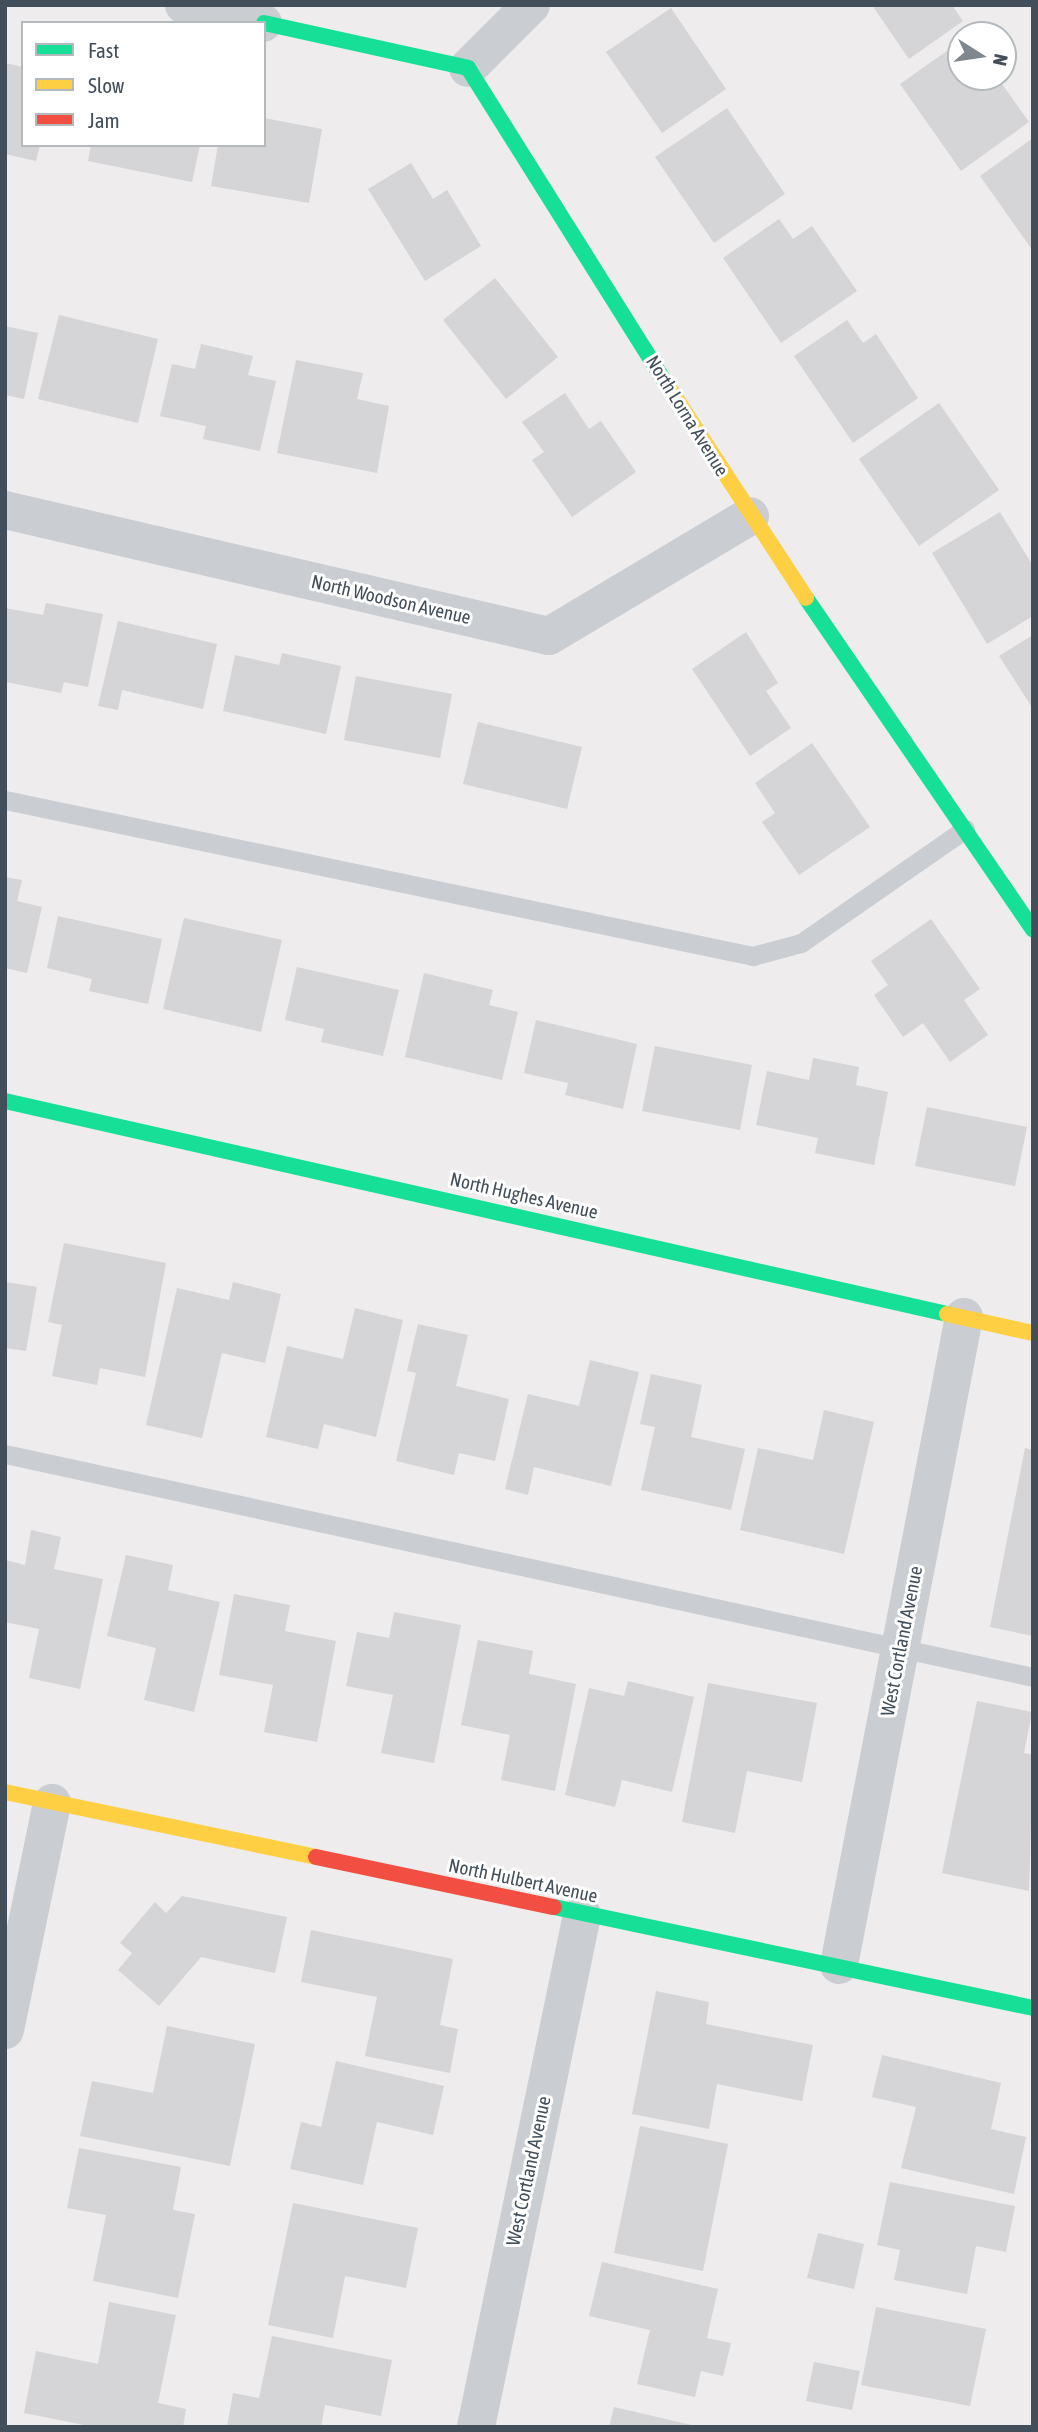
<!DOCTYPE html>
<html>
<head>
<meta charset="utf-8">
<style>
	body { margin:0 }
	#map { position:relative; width:1038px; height:2432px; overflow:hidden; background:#eeecec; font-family:"Asap Condensed",sans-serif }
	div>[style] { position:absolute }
	.building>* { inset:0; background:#d5d4d7 }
	.lane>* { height:19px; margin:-9.5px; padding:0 9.5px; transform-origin:9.5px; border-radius:9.5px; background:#cacdd2 }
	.street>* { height:38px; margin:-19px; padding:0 19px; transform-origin:19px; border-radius:19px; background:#cacdd2 }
	.fast>* { height:16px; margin:-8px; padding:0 8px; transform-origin:8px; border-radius:8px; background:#16e098 }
	.slow>* { height:16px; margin:-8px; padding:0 8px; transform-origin:8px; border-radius:8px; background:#ffcf43 }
	.jam>* { height:16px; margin:-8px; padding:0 8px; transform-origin:8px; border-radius:8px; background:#f24e42 }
	span { translate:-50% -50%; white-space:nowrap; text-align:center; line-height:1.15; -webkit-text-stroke:6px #fff; paint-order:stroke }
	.street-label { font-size:19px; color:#424f5b }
	.frame { position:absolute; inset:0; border:7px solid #424f5b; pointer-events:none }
	.legend { position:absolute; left:21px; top:21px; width:245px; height:126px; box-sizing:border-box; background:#fff; border:2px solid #b3b9bd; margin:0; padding:9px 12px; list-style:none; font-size:21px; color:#424f5b }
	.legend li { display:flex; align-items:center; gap:14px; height:35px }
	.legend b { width:35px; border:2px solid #b3b9bd }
	.north { position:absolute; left:947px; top:21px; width:70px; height:70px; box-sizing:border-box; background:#fff; border:2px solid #b3b9bd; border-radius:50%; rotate:102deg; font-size:19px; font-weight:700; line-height:28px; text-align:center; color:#424f5b }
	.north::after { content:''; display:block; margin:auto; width:24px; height:32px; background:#7e868e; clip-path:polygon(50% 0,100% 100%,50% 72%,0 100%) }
</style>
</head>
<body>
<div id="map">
	<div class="building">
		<i style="clip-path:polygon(872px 5px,952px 5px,963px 21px,909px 59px)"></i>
		<i style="clip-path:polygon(671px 8px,726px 89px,662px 133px,606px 52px)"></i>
		<i style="clip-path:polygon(961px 41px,961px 77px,997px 77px,1029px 122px,961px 171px,900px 84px)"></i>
		<i style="clip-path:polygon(5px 63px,23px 67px,23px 145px,40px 145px,36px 161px,5px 154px)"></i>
		<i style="clip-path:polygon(727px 108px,785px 194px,714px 243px,655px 157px)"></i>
		<i style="clip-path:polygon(264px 118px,322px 129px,309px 203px,211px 186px,218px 145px,264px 145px)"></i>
		<i style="clip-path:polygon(1033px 138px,1033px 251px,980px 176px)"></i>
		<i style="clip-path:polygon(91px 145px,200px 145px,192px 182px,88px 161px)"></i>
		<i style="clip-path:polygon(411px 163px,433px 199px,447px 190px,481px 246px,425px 281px,368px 189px)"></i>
		<i style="clip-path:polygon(779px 219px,793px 239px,812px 226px,857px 291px,781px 343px,723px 258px)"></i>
		<i style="clip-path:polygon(495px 278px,558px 357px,506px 399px,443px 320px)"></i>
		<i style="clip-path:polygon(59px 315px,158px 339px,138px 423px,38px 399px)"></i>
		<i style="clip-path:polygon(847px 320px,863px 343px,876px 334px,918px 398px,853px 443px,794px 356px)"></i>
		<i style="clip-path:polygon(5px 326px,38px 333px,24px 399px,5px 395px)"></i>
		<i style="clip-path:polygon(201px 344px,253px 356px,248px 375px,276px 381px,260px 451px,203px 439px,206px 426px,160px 416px,172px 364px,195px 369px)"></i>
		<i style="clip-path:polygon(296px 360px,363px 373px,357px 399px,389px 406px,377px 473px,277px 453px)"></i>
		<i style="clip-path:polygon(565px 393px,589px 429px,601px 421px,636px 472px,572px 517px,532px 460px,544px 452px,522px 422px)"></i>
		<i style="clip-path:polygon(939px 403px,999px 490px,919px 546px,859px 459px)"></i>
		<i style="clip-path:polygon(1000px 512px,1033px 566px,1033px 616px,987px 644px,932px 553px)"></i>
		<i style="clip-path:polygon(46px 603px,103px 614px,88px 687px,64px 682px,61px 693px,6px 682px,5px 608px,43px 615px)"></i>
		<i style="clip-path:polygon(118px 621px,217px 644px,203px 709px,122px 690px,118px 710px,98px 706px)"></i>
		<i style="clip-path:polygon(746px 632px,778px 683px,766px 691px,791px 728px,750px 756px,692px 669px)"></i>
		<i style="clip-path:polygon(1033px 635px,1033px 709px,999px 656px)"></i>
		<i style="clip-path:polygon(282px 653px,341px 666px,326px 734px,223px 711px,235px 655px,279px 665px)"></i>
		<i style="clip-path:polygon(356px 676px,452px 694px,440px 758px,344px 740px)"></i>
		<i style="clip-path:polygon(478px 722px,582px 747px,567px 809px,463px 784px)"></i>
		<i style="clip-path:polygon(812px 743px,870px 827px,799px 875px,762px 822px,775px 813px,755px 783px)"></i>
		<i style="clip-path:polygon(5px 877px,22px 880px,17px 901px,42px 907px,27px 973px,5px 968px)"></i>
		<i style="clip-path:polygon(58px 916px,162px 939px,148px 1004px,89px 991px,92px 979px,47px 968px)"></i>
		<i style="clip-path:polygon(184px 918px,282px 940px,261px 1032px,163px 1009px)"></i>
		<i style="clip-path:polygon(931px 919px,980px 989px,964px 1000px,988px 1035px,950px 1062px,923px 1023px,903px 1037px,874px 995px,888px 985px,871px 961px)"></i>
		<i style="clip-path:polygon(297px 967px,399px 990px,383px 1056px,321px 1042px,324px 1029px,285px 1020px)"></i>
		<i style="clip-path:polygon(424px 973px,493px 990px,489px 1005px,518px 1012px,502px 1080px,405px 1057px)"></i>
		<i style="clip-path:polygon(536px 1020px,637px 1044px,623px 1109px,565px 1095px,568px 1083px,524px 1073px)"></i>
		<i style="clip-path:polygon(655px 1046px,752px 1065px,740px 1130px,642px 1111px)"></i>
		<i style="clip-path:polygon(813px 1058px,859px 1067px,856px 1085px,888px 1092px,874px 1165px,815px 1153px,818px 1138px,756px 1125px,767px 1071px,809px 1080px)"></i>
		<i style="clip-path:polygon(927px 1107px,1027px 1127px,1015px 1186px,915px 1166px)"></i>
		<i style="clip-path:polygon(64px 1243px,166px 1263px,145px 1377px,100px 1368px,97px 1385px,52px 1376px,62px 1325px,48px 1322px)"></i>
		<i style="clip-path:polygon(5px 1282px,37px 1287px,26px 1351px,5px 1348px)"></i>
		<i style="clip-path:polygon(233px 1282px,281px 1294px,265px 1363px,222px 1353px,202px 1438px,146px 1425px,177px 1288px,229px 1300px)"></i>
		<i style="clip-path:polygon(355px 1308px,403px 1320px,376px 1437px,324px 1424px,318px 1449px,266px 1437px,287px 1346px,343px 1359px)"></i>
		<i style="clip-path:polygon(418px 1324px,468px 1335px,456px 1386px,509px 1399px,495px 1461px,459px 1453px,454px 1475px,396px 1461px,416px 1373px,407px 1371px)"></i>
		<i style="clip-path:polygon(590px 1360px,639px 1372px,611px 1486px,534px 1467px,528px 1495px,505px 1489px,528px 1394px,579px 1406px)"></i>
		<i style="clip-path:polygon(651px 1374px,702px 1385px,691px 1437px,745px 1449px,731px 1510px,641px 1490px,655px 1427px,640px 1424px)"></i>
		<i style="clip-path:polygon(824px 1410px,874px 1422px,844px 1554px,740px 1530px,758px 1448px,813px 1460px)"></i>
		<i style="clip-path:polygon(1025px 1448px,1033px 1450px,1033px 1636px,990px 1627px)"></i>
		<i style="clip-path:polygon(31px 1530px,61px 1537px,54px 1569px,103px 1579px,80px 1689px,29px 1678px,39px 1629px,5px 1622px,5px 1560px,25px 1565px)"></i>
		<i style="clip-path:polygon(126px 1555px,173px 1565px,168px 1590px,220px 1602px,194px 1712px,144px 1700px,156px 1648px,107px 1636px)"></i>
		<i style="clip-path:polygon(234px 1594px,290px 1605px,285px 1631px,336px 1641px,317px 1742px,264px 1732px,273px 1685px,219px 1675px)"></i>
		<i style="clip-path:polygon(394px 1612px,461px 1625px,434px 1763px,381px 1753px,393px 1695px,346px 1686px,357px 1632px,389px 1638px)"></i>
		<i style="clip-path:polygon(478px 1640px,533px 1651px,529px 1674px,576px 1684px,555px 1791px,501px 1780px,510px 1735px,461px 1725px)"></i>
		<i style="clip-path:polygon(628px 1681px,694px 1697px,672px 1792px,622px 1780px,615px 1807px,565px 1795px,589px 1688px,624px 1696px)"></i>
		<i style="clip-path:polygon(708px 1683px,817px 1703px,802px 1782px,747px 1771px,735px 1833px,682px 1822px)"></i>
		<i style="clip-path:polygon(977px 1701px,1032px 1712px,1024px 1753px,1033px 1755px,1029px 1891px,942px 1873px)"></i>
		<i style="clip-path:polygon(182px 1896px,287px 1917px,275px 1973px,201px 1957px,159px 2006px,118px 1970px,132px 1953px,120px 1943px,155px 1902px,166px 1913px)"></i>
		<i style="clip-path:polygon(311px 1930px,453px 1959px,440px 2025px,458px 2029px,450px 2073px,365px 2056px,377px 1997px,301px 1982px)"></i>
		<i style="clip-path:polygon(656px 1991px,709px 2002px,706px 2024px,813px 2045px,802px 2101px,717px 2084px,709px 2129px,632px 2114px)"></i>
		<i style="clip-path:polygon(167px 2026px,255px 2044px,230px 2166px,80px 2136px,92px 2081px,153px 2093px)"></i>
		<i style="clip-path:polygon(882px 2055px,1001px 2083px,991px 2129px,1026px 2137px,1014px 2194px,901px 2168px,916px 2107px,872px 2097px)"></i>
		<i style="clip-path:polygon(336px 2061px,444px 2086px,433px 2135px,377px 2122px,363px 2185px,290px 2169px,301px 2122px,321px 2127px)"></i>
		<i style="clip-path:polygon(640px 2126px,728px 2144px,703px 2271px,614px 2253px)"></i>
		<i style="clip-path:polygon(79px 2148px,181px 2167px,173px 2210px,195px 2214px,178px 2298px,93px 2281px,106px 2215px,67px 2208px)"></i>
		<i style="clip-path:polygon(890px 2182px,1015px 2206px,1006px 2252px,976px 2246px,967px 2294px,894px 2280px,900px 2250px,877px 2245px)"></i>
		<i style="clip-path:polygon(293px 2203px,418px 2228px,406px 2288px,345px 2276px,333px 2338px,268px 2325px)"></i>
		<i style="clip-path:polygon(818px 2233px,864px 2244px,854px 2289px,807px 2278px)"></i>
		<i style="clip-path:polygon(602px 2262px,718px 2289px,707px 2338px,731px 2343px,723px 2376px,701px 2371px,695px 2397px,637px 2384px,650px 2330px,589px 2316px)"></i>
		<i style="clip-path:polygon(109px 2302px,176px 2315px,158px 2403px,186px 2409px,183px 2427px,94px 2427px,24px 2413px,36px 2351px,98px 2364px)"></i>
		<i style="clip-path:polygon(876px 2307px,986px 2329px,970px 2406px,861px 2385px)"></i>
		<i style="clip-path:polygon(272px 2336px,392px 2360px,381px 2416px,325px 2405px,321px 2427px,227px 2427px,233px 2393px,259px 2398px)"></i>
		<i style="clip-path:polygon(814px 2362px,860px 2371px,852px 2410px,806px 2401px)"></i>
		<i style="clip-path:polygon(614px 2407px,696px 2426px,696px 2427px,609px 2427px)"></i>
	</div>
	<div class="lane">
		<i style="left:5px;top:800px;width:764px;rotate:11.78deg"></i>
		<i style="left:753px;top:956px;width:50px;rotate:-15.2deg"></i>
		<i style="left:801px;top:943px;width:200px;rotate:-34.8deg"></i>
		<i style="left:5px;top:1454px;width:1052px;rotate:12.24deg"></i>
	</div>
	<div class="street">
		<i style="left:184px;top:5px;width:81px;rotate:12.8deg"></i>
		<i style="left:468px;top:68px;width:89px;rotate:-45deg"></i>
		<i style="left:5px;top:510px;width:558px;rotate:13.04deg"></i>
		<i style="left:549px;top:636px;width:234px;rotate:-30.8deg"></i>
		<i style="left:839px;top:1965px;width:660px;rotate:-79.08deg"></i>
		<i style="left:5px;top:2030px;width:232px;rotate:-78.3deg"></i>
		<i style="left:476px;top:2427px;width:523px;rotate:-78.3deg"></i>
	</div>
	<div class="fast">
		<i style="left:264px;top:23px;width:209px;rotate:12.4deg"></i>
		<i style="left:468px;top:68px;width:368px;rotate:57.9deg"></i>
		<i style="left:806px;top:598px;width:402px;rotate:55.6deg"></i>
		<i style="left:5px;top:1101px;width:966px;rotate:12.74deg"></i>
		<i style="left:554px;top:1907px;width:490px;rotate:11.9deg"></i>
	</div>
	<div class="slow">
		<i style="left:664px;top:380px;width:260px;rotate:56.9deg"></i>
		<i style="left:947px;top:1314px;width:88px;rotate:12.5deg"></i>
		<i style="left:5px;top:1792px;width:318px;rotate:11.8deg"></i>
	</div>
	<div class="jam">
		<i style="left:316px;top:1857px;width:243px;rotate:11.9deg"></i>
	</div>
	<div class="street-label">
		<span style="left:687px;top:416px;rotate:58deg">North Lorna Avenue</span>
		<span style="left:391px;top:600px;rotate:13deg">North Woodson Avenue</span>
		<span style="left:524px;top:1196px;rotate:13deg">North Hughes Avenue</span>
		<span style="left:902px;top:1641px;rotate:-79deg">West Cortland Avenue</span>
		<span style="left:523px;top:1881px;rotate:12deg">North Hulbert Avenue</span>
		<span style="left:529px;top:2171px;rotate:-78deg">West Cortland Avenue</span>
	</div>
	<div class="frame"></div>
	<ul class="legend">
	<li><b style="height:9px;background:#16e098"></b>Fast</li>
	<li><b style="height:9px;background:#ffcf43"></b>Slow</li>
	<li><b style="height:9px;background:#f24e42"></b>Jam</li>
	</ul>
	<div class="north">N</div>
</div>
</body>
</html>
